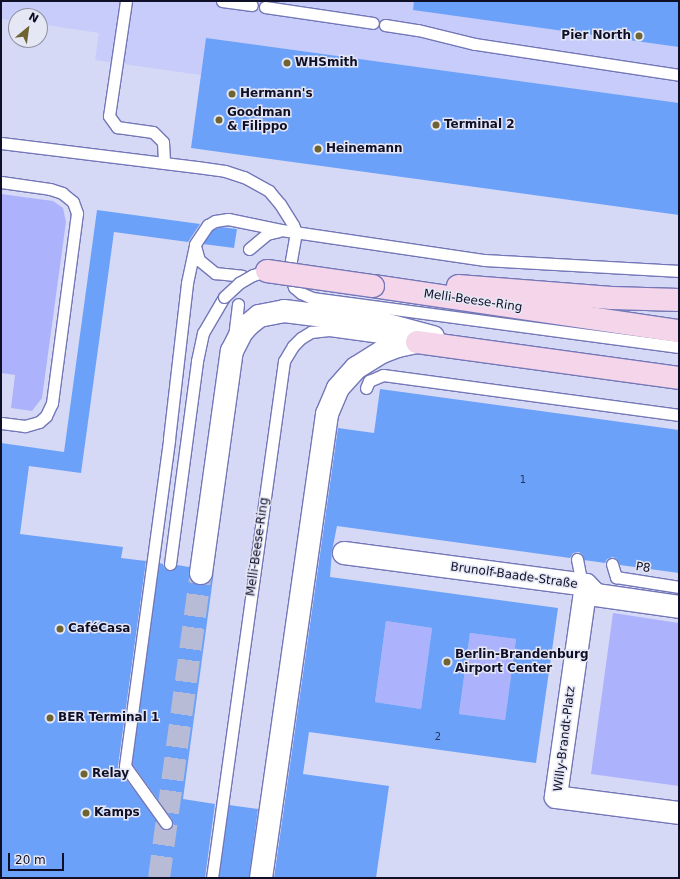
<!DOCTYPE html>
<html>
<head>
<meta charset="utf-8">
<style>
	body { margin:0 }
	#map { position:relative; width:680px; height:879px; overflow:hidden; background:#d6d9f5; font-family:"DejaVu Sans",sans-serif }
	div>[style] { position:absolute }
	.built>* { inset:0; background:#c7ccfa }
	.green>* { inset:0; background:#adb2fd }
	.building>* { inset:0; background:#6ca1fa }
	.street-tunnel>* { height:22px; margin-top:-11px; transform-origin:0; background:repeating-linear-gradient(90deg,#b8bbd6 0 22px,transparent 0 33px) }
	.roads { filter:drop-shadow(1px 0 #7377b7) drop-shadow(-1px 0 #7377b7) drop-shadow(0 1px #7377b7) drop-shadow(0 -1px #7377b7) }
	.lane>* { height:11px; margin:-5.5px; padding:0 5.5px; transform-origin:5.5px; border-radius:5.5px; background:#fff }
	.street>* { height:22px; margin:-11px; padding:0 11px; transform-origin:11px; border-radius:11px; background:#fff }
	.secondary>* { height:22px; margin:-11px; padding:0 11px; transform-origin:11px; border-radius:11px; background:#f4d5ea }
	.bridges { filter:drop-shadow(1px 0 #7377b7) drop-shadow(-1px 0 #7377b7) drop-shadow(0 1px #7377b7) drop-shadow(0 -1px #7377b7) }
	.lane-bridge>* { height:11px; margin:-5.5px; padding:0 5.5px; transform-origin:5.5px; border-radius:5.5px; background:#fff }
	.secondary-bridge>* { height:22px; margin:-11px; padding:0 11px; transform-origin:11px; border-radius:11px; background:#f4d5ea }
	.dots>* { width:11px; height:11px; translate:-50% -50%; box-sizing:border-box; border:2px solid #e5e7f5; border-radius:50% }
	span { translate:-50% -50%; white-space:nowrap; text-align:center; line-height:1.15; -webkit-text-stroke:3px #e5e7f5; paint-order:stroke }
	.number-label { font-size:10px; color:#26345c }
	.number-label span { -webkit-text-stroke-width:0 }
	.poi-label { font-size:12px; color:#0f0f27; font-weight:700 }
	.right { translate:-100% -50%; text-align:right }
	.left { translate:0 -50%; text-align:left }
	.street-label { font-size:12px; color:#0f0f27 }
	.frame { position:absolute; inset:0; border:2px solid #0f0f27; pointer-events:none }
	.north { position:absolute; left:8px; top:8px; width:40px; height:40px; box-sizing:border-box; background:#e5e7f5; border:1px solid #8f91a3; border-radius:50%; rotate:29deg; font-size:11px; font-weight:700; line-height:16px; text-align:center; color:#0f0f27 }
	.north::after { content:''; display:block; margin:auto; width:14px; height:18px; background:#6d6431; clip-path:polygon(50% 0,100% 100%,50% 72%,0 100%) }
	.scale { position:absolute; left:8px; top:853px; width:56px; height:18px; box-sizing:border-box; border:2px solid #0f0f27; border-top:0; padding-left:5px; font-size:12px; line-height:14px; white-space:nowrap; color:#0f0f27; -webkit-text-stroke:3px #e5e7f5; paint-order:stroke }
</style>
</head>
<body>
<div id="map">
	<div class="built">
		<i style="clip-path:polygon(1px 1px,679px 1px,679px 103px,206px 38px,201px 75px,95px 60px,99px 33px,40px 24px,40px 16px,16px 16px,16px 21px,1px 19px)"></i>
	</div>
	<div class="green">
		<i style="clip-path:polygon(1px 194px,53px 201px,63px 208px,66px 222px,42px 398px,32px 411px,11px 408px,15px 375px,1px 373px)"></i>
		<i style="clip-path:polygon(613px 613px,679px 623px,679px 786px,591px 774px)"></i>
		<i style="clip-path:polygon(386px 621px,432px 628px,421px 709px,375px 702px)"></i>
		<i style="clip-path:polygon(470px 633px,516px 639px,505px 720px,459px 714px)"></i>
	</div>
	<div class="building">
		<i style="clip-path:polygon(414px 1px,679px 1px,679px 47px,413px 10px)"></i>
		<i style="clip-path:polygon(206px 38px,679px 103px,679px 215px,191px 148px)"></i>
		<i style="clip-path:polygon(97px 210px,200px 224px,188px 242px,114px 232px,81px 473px,29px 466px,20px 534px,123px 547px,121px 558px,146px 561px,118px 766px,119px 770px,164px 829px,167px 830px,172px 826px,172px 819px,132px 764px,159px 563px,163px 564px,165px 569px,169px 571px,173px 570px,177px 565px,189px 567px,190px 578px,194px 583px,199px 585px,205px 585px,211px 581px,214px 571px,183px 799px,215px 804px,205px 878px,1px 878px,1px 443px,64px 452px)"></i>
		<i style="clip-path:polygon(221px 227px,237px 229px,234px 248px,203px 244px,213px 230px)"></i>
		<i style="clip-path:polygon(evenodd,380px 389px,679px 430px,679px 573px,620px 565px,617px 559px,613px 557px,607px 559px,605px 563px,584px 560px,583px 555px,579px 552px,573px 553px,570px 558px,337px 526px,332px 551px,330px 577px,558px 608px,536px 763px,309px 732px,303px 774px,389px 786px,376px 878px,274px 878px,338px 428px,374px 433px,380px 389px,386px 621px,432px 628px,421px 709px,375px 702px,386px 621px,380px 389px,470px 633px,516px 639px,505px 720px,459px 714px,470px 633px)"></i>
		<i style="clip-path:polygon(229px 805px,258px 809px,249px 878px,219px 878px)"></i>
	</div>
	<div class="street-tunnel">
		<i style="left:159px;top:878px;width:308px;rotate:-82.2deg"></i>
	</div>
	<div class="roads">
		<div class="lane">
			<i style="left:126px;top:1px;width:116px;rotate:98.4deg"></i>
			<i style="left:109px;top:116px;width:14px;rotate:54deg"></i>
			<i style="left:117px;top:127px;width:36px;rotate:8deg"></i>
			<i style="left:153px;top:132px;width:14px;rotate:45deg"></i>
			<i style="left:163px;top:142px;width:21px;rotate:87deg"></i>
			<i style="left:222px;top:1px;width:30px;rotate:8deg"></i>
			<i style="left:265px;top:7px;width:109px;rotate:8.4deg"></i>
			<i style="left:385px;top:25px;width:33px;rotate:9deg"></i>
			<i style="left:418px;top:30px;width:59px;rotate:13.8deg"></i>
			<i style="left:475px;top:44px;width:206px;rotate:8.6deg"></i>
			<i style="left:1px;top:143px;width:197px;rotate:7deg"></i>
			<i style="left:197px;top:167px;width:28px;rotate:8deg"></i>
			<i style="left:225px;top:171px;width:20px;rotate:18deg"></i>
			<i style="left:244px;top:177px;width:29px;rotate:29deg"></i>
			<i style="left:269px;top:191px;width:17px;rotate:50deg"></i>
			<i style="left:280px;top:204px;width:25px;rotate:58deg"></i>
			<i style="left:293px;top:225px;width:8px;rotate:67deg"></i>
			<i style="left:296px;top:232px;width:36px;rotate:100deg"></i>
			<i style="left:290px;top:267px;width:12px;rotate:85deg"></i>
			<i style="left:291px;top:279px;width:9px;rotate:69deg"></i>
			<i style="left:294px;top:287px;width:9px;rotate:41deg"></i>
			<i style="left:301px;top:293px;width:12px;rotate:24deg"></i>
			<i style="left:312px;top:298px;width:370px;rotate:7.6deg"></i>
			<i style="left:1px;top:182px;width:49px;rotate:8.1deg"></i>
			<i style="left:50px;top:189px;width:13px;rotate:18deg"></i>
			<i style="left:62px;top:193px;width:14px;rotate:39deg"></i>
			<i style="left:73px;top:202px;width:12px;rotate:70deg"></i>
			<i style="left:77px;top:213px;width:192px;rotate:97.5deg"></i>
			<i style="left:52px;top:403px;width:14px;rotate:115deg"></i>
			<i style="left:46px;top:416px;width:9px;rotate:139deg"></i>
			<i style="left:39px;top:422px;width:15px;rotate:164deg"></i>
			<i style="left:25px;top:426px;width:24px;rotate:-173deg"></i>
			<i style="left:195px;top:246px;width:15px;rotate:74deg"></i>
			<i style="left:199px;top:260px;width:21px;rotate:39deg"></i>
			<i style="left:215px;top:273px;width:27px;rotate:6deg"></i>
			<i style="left:249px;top:249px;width:23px;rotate:-40deg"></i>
			<i style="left:267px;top:234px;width:12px;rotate:-14deg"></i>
			<i style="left:234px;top:337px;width:33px;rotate:-83deg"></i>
			<i style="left:366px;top:388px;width:8px;rotate:-67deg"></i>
			<i style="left:369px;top:381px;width:15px;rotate:-23deg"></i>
			<i style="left:383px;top:375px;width:299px;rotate:7.7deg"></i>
			<i style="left:577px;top:559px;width:16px;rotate:79deg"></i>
			<i style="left:580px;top:575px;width:12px;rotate:59deg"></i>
			<i style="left:170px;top:564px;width:205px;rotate:-82.4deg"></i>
			<i style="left:197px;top:361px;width:29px;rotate:-78deg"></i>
			<i style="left:203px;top:333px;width:42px;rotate:-59.7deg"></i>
			<i style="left:612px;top:564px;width:14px;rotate:73deg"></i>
			<i style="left:616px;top:577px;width:64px;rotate:9deg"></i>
			<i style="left:166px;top:823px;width:70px;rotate:-125.7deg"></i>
			<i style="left:125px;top:766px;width:330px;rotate:-82.3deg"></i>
			<i style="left:169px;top:439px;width:157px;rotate:-83.4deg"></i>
			<i style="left:187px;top:283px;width:40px;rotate:-78deg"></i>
			<i style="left:195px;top:244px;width:23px;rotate:-56deg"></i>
			<i style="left:208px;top:225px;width:8px;rotate:-30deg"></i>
			<i style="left:215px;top:221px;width:13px;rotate:-9deg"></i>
			<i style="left:228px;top:219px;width:54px;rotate:11.7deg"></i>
			<i style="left:281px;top:230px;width:206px;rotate:8.4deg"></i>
			<i style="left:485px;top:260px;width:194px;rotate:3.2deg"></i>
			<i style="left:212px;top:878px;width:522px;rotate:-82.07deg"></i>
			<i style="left:284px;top:361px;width:17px;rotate:-59deg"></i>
			<i style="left:293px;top:346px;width:11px;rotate:-45deg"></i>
			<i style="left:301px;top:338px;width:12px;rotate:-31deg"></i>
			<i style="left:311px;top:332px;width:18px;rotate:-6deg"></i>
			<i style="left:329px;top:330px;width:74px;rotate:7.8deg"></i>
		</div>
		<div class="street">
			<i style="left:344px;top:553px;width:244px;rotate:7.5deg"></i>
			<i style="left:586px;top:585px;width:14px;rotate:45deg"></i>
			<i style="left:596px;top:595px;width:84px;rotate:8.2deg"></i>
			<i style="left:201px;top:573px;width:224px;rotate:-82.1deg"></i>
			<i style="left:232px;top:351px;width:20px;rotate:-63deg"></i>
			<i style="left:241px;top:333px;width:11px;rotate:-49deg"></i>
			<i style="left:248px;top:325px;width:14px;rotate:-39deg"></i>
			<i style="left:259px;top:316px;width:25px;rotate:-11deg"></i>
			<i style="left:284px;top:311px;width:97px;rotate:7.1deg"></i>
			<i style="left:380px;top:323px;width:55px;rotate:14.8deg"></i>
			<i style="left:586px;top:585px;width:214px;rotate:98.1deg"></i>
			<i style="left:556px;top:797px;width:124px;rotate:7.4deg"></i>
			<i style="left:261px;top:878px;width:469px;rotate:-81.9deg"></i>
			<i style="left:327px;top:414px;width:28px;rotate:-67deg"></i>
			<i style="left:338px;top:388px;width:27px;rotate:-48deg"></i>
			<i style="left:356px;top:368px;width:31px;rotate:-32deg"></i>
			<i style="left:382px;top:352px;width:17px;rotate:-21deg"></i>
			<i style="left:398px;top:346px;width:19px;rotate:-12deg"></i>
		</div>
		<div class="secondary">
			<i style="left:373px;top:286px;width:309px;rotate:8.4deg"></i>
			<i style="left:458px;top:286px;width:154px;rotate:4.5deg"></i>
			<i style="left:612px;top:298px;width:67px;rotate:1.7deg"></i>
			<i style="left:417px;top:342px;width:264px;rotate:7.8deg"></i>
		</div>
	</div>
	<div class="bridges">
		<div class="lane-bridge">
			<i style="left:224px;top:297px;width:21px;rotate:-43deg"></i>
			<i style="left:239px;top:283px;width:16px;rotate:-30deg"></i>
			<i style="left:253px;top:275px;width:15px;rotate:-16deg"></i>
		</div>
		<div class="secondary-bridge">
			<i style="left:267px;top:271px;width:107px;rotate:8.1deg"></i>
		</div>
	</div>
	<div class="dots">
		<i style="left:639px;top:36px;background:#6d6431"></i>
		<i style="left:287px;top:63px;background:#6d6431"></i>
		<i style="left:232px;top:94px;background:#6d6431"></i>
		<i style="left:219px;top:120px;background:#6d6431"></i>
		<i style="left:436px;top:125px;background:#6d6431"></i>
		<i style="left:318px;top:149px;background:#6d6431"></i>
		<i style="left:60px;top:629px;background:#6d6431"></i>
		<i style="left:447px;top:662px;background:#6d6431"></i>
		<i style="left:50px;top:718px;background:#6d6431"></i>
		<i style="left:84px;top:774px;background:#6d6431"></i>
		<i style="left:86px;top:813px;background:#6d6431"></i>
	</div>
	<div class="number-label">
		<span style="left:523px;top:480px">1</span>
		<span style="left:438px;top:737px">2</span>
	</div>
	<div class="poi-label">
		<span class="right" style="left:631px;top:36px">Pier North</span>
		<span class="left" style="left:295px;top:63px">WHSmith</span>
		<span class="left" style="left:240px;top:94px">Hermann's</span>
		<span class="left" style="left:227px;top:120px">Goodman<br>&amp; Filippo</span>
		<span class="left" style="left:444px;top:125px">Terminal 2</span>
		<span class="left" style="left:326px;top:149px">Heinemann</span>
		<span class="left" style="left:68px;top:629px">CaféCasa</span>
		<span class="left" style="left:455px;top:662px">Berlin-Brandenburg<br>Airport Center</span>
		<span class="left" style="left:58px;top:718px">BER Terminal 1</span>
		<span class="left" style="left:92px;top:774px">Relay</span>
		<span class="left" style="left:94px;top:813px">Kamps</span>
	</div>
	<div class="street-label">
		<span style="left:473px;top:301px;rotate:8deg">Melli-Beese-Ring</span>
		<span style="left:258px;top:547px;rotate:-82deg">Melli-Beese-Ring</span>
		<span style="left:643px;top:568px;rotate:9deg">P8</span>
		<span style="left:514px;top:576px;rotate:8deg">Brunolf-Baade-Straße</span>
		<span style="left:565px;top:739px;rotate:-83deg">Willy-Brandt-Platz</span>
	</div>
	<div class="frame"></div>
	<div class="north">N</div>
	<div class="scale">20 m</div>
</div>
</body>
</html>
